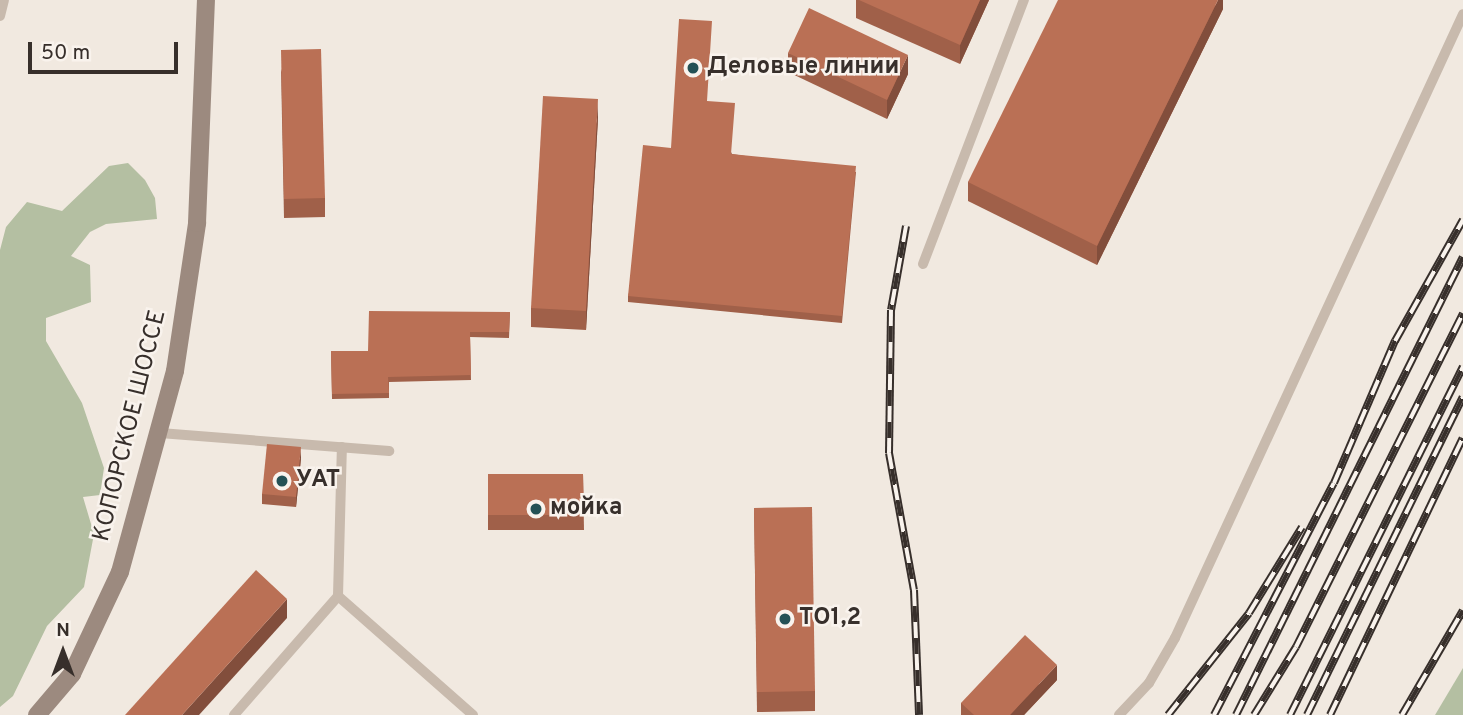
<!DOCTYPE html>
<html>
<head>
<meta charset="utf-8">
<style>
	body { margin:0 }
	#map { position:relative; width:1463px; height:715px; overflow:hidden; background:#f1e9e0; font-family:Overpass,sans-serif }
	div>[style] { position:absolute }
	.green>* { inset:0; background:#b4bfa2 }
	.lane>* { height:10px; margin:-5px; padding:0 5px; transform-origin:5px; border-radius:5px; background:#c8baad }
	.secondary>* { height:18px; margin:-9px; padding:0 9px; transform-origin:9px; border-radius:9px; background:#9c8a7f }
	.rail>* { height:8px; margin-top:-4px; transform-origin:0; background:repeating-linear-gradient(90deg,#f9f3ed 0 16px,#372f2b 0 32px); box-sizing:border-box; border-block:2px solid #372f2b }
	.wall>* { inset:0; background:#a06049 }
	.shaded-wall>* { inset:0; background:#824e3c }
	.building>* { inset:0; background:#ba7055 }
	.dots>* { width:19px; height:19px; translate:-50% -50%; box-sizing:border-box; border:4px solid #f9f3ed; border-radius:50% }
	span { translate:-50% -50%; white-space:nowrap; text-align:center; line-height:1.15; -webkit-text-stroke:5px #f9f3ed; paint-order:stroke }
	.poi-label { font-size:24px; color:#372f2b; font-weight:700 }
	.left { translate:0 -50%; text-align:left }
	.street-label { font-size:24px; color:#372f2b }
	.north { position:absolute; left:28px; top:617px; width:70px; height:70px; -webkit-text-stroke:5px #f9f3ed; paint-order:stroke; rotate:0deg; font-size:19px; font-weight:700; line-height:28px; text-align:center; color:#372f2b }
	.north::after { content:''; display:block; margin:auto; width:24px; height:32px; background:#372f2b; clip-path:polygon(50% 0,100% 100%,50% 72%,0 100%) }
	.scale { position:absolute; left:28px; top:42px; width:150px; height:32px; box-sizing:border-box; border:4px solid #372f2b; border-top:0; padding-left:9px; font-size:21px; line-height:24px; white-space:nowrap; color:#372f2b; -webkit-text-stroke:5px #f9f3ed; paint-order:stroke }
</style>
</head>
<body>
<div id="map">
	<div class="green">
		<i style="clip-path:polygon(128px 163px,145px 180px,155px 198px,157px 219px,106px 224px,90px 232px,71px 256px,90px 265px,91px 302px,46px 318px,46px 341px,82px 403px,104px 468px,100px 495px,83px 497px,94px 534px,84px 587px,47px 626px,13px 696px,0 707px,0 250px,6px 227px,27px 202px,62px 211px,109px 166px)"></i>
		<i style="clip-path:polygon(1463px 668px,1463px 715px,1435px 715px)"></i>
	</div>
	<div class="lane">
		<i style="left:0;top:16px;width:16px;rotate:-76deg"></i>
		<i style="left:923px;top:264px;width:283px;rotate:-69.1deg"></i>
		<i style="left:160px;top:433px;width:230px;rotate:4.5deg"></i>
		<i style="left:338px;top:596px;width:180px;rotate:41.4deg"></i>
		<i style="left:234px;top:715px;width:158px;rotate:-48.8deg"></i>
		<i style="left:338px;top:596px;width:149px;rotate:-88.5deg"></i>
		<i style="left:1119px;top:715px;width:44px;rotate:-46.8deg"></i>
		<i style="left:1149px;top:683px;width:52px;rotate:-60deg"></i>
		<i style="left:1175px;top:638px;width:687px;rotate:-65.22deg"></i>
	</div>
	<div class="secondary">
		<i style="left:37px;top:715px;width:54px;rotate:-49.5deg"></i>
		<i style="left:72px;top:674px;width:113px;rotate:-64.8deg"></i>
		<i style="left:120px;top:572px;width:208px;rotate:-74.7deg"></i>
		<i style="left:175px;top:371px;width:150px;rotate:-81.5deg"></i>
		<i style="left:197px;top:223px;width:223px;rotate:-87.7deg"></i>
	</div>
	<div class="rail">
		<i style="left:906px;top:226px;width:85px;rotate:100.1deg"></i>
		<i style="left:891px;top:310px;width:143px;rotate:90.8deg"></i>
		<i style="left:889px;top:453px;width:139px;rotate:79.7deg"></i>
		<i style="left:914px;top:590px;width:125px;rotate:87.7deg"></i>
		<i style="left:1168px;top:715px;width:130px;rotate:-51.5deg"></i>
		<i style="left:1249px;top:613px;width:101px;rotate:-58.4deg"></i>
		<i style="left:1214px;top:715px;width:261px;rotate:-62.7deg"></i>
		<i style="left:1334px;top:483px;width:155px;rotate:-66.8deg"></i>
		<i style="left:1395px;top:341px;width:139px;rotate:-60.7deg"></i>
		<i style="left:1236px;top:715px;width:511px;rotate:-63.64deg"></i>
		<i style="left:1254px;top:715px;width:80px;rotate:-58.3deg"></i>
		<i style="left:1296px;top:647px;width:373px;rotate:-63.4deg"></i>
		<i style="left:1290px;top:715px;width:389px;rotate:-63.6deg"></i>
		<i style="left:1307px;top:715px;width:354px;rotate:-63.9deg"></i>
		<i style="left:1330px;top:715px;width:307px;rotate:-64.4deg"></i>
		<i style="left:1402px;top:715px;width:121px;rotate:-59.8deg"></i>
	</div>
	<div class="wall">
		<i style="clip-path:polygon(856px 0,989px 0,960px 64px,856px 18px)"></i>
		<i style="clip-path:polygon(1223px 0,1223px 9px,1097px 265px,968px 201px,968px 182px)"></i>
		<i style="clip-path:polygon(788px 53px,908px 74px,887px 119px,788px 72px)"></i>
		<i style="clip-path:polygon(281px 69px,325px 198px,325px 217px,284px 218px)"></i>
		<i style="clip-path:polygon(707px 101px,732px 154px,856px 172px,842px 323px,628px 302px,628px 296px,671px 148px)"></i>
		<i style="clip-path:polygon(598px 118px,586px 330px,531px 327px,531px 308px)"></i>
		<i style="clip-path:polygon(510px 312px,509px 338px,470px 337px,471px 380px,389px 382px,389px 398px,332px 399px,331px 351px,368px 351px)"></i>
		<i style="clip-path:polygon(301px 458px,296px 507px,262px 504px,262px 494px)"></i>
		<i style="clip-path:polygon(488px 474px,583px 474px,584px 530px,488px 530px)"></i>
		<i style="clip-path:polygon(754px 508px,815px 691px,815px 711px,757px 712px)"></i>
		<i style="clip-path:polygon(1057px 680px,1024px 715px,961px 715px,961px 703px)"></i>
	</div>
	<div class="shaded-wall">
		<i style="clip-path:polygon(980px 0,989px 0,960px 64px,960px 45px)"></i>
		<i style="clip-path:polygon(1218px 0,1223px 0,1223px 9px,1097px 265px,1097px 246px)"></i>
		<i style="clip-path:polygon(908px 55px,908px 74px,887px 119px,887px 100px)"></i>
		<i style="clip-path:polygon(598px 99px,598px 118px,586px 330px,586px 311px)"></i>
		<i style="clip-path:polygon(301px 447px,301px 458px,296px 507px,296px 497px)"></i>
		<i style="clip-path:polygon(287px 599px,287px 618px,199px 715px,182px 715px)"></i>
		<i style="clip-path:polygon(1057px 665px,1057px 680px,1024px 715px,1010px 715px)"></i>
	</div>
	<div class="building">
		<i style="clip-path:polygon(859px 0,980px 0,960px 45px)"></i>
		<i style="clip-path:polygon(1058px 0,1218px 0,1097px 246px,968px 182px)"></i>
		<i style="clip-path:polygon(809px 8px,908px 55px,887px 100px,788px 53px)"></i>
		<i style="clip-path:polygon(679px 19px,712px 21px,707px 101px,735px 103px,731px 154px,856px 166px,842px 316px,628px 296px,643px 145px,671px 148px)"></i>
		<i style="clip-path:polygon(321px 49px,325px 198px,284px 199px,281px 50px)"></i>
		<i style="clip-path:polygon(543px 96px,598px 99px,586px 311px,531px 308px)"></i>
		<i style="clip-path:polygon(369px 311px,510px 312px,509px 332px,470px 332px,471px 375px,388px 377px,389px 393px,332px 394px,331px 351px,368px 351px)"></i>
		<i style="clip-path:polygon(267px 444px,301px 447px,296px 497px,262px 494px)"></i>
		<i style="clip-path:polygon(488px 474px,583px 474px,584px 515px,488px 515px)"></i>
		<i style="clip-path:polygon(812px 507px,815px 691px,757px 692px,754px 508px)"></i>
		<i style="clip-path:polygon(256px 570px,287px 599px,182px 715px,125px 715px)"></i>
		<i style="clip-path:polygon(1025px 635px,1057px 665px,1010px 715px,974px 715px,961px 703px)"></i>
	</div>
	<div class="dots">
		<i style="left:693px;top:68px;background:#245155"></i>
		<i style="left:282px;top:481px;background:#245155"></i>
		<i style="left:536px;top:509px;background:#245155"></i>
		<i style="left:785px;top:619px;background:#245155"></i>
	</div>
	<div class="poi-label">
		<span class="left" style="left:707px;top:68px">Деловые линии</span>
		<span class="left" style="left:296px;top:481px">УАТ</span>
		<span class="left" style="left:550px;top:509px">мойка</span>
		<span class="left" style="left:799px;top:619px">ТО1,2</span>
	</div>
	<div class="street-label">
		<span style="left:131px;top:426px;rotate:-76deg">КОПОРСКОЕ ШОССЕ</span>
	</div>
	<div class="north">N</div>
	<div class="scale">50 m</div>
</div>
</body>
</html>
